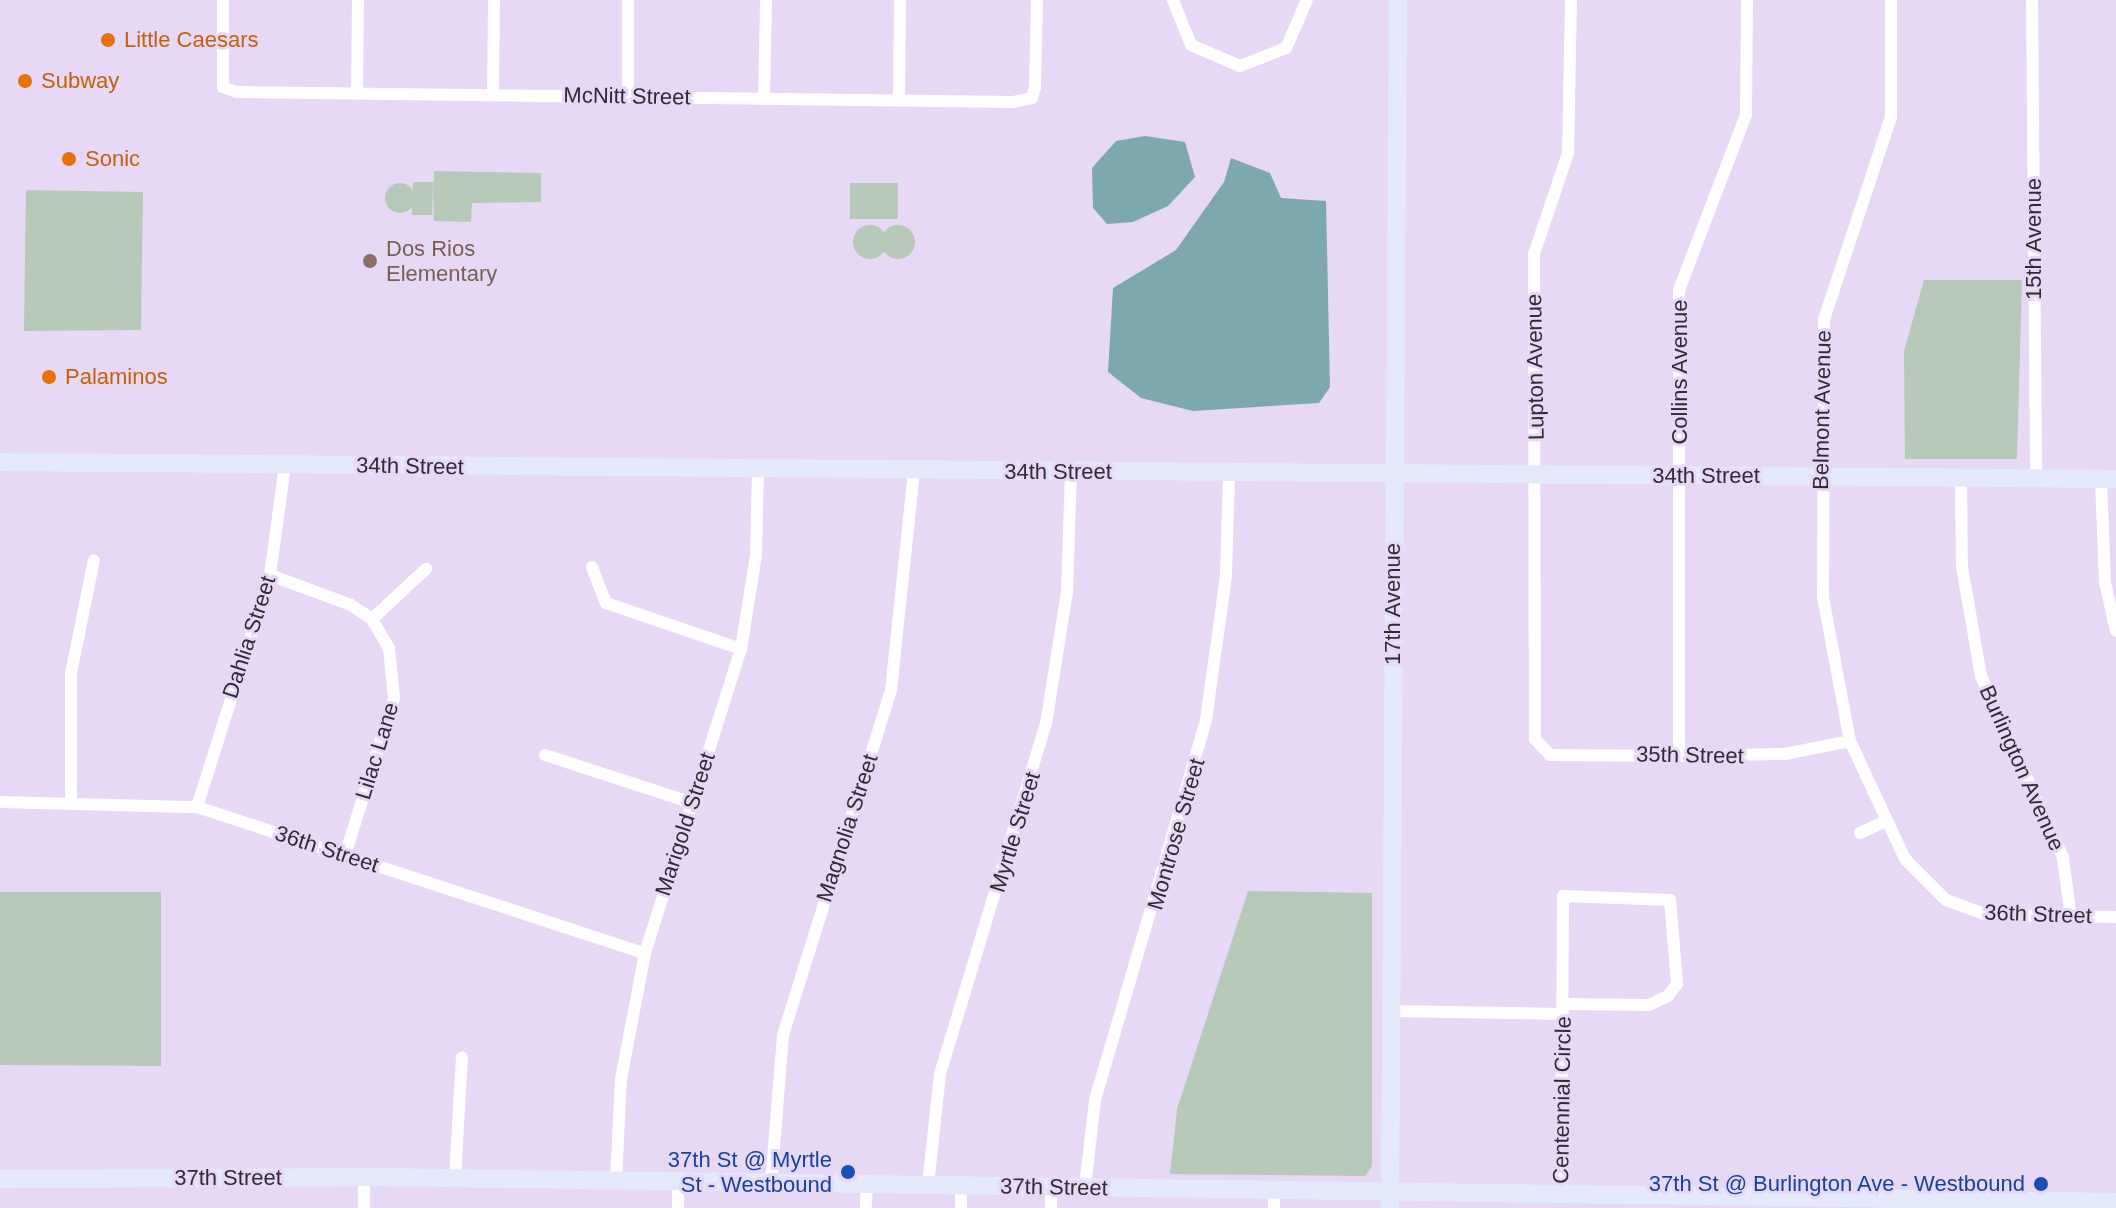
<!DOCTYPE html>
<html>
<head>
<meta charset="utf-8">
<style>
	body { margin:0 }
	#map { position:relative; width:2116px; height:1208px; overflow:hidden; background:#e7d8f6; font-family:Arial,sans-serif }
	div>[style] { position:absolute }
	.green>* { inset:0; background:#b7c9b9 }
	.round { border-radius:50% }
	.water>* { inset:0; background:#7da9ae }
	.street>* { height:12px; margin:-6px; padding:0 6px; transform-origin:6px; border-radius:6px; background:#fff }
	.secondary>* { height:18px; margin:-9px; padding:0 9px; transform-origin:9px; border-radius:9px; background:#e4eafc }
	.dots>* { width:22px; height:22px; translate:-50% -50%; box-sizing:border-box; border:4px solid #e7d8f6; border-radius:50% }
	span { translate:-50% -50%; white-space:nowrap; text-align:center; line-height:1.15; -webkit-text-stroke:6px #e7d8f6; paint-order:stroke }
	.food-label { font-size:22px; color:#c56008 }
	.left { translate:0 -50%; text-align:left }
	.street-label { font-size:22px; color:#302b36 }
	.education-label { font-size:22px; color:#785e54 }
	.transit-label { font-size:22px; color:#164399 }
	.right { translate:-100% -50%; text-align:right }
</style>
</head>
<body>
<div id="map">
	<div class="green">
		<i style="clip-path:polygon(434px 171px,541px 173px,541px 202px,472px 203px,471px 222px,434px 221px,433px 183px,432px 215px,412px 215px,413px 182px,434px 182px)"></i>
		<i style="clip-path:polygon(850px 183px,898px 183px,898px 219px,850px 219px)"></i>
		<i class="round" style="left:385px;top:183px;width:30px;height:30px"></i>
		<i style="clip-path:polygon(26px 190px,143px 192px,141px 330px,24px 331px)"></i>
		<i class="round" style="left:853px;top:225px;width:34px;height:34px"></i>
		<i class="round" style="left:881px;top:225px;width:34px;height:34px"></i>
		<i style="clip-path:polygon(1924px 280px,2022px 280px,2017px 459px,1905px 459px,1904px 351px)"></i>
		<i style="clip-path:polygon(1248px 891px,1372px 893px,1372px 1166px,1365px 1176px,1170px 1174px,1177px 1109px)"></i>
		<i style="clip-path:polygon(0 892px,161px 892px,161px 1066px,0 1065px)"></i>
	</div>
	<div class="water">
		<i style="clip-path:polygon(1145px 136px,1185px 142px,1195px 177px,1168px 206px,1133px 222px,1107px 224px,1093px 208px,1092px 168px,1116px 141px)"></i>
		<i style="clip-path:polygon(1231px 158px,1270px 173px,1281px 198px,1326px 201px,1330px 387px,1319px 403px,1193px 411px,1141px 398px,1108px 372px,1113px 288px,1176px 250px,1224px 182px)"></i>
	</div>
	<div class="street">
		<i style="left:223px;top:0;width:87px;rotate:90deg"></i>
		<i style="left:223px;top:87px;width:14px;rotate:21deg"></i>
		<i style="left:236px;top:92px;width:777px;rotate:0.74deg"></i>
		<i style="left:1013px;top:102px;width:19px;rotate:-12deg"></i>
		<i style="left:1032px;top:98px;width:11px;rotate:-75deg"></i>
		<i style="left:1035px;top:87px;width:87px;rotate:-88.7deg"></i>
		<i style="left:1173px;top:0;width:48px;rotate:68.2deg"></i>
		<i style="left:1191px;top:45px;width:53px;rotate:23.2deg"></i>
		<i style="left:1240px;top:66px;width:49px;rotate:-21.4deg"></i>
		<i style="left:1286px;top:48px;width:52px;rotate:-66.4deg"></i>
		<i style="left:1571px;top:0;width:153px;rotate:91.1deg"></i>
		<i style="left:1568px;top:153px;width:107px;rotate:108.6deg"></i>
		<i style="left:1534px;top:254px;width:485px;rotate:89.9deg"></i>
		<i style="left:1535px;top:739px;width:22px;rotate:47deg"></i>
		<i style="left:1550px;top:755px;width:129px;rotate:0.4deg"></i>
		<i style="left:1679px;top:756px;width:106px;rotate:-1.1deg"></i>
		<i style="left:1785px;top:754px;width:66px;rotate:-11.3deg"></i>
		<i style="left:1891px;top:0;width:117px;rotate:90deg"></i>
		<i style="left:1891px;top:117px;width:213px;rotate:108.3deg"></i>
		<i style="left:1824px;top:319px;width:278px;rotate:90.2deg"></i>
		<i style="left:1823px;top:597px;width:147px;rotate:79.4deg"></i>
		<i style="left:1850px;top:741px;width:130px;rotate:65deg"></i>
		<i style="left:1905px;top:859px;width:58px;rotate:45deg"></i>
		<i style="left:1946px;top:900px;width:44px;rotate:20.1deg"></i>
		<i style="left:1987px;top:915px;width:129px;rotate:0.9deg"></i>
		<i style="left:2032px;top:0;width:478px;rotate:89.5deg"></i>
		<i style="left:357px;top:93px;width:93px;rotate:-89.4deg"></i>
		<i style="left:493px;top:94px;width:94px;rotate:-89.4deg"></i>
		<i style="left:628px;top:96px;width:96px;rotate:-90deg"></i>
		<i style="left:764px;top:98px;width:98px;rotate:-88.8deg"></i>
		<i style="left:899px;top:100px;width:100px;rotate:-89.4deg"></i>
		<i style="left:1961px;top:477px;width:90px;rotate:89.4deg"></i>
		<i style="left:1962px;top:567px;width:111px;rotate:80.1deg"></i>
		<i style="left:1981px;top:676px;width:200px;rotate:65.7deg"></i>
		<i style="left:2063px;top:858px;width:60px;rotate:82.3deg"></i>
		<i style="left:2101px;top:479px;width:103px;rotate:87.8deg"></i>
		<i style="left:2105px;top:582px;width:50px;rotate:77.3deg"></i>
		<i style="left:592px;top:567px;width:39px;rotate:69deg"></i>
		<i style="left:606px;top:603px;width:143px;rotate:18.8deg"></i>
		<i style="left:270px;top:575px;width:86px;rotate:20.3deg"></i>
		<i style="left:351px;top:605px;width:25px;rotate:34deg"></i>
		<i style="left:372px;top:619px;width:34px;rotate:60deg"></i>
		<i style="left:389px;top:648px;width:50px;rotate:84.3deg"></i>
		<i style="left:394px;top:698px;width:164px;rotate:107.3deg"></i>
		<i style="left:372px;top:619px;width:74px;rotate:-42.8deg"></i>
		<i style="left:545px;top:755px;width:156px;rotate:18deg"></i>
		<i style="left:1679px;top:756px;width:466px;rotate:-90deg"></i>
		<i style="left:1679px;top:290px;width:187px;rotate:-69.1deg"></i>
		<i style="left:1746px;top:115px;width:115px;rotate:-89.5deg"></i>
		<i style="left:71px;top:801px;width:128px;rotate:-90deg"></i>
		<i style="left:71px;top:673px;width:115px;rotate:-78.5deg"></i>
		<i style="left:0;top:802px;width:197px;rotate:1.5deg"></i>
		<i style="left:197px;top:807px;width:471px;rotate:18.1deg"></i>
		<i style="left:197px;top:807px;width:243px;rotate:-72.5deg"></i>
		<i style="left:270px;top:575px;width:111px;rotate:-82.2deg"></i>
		<i style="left:1860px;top:833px;width:26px;rotate:-25deg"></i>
		<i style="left:1391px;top:1011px;width:172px;rotate:1deg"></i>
		<i style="left:364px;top:1177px;width:31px;rotate:90deg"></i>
		<i style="left:455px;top:1178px;width:121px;rotate:-86.7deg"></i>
		<i style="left:616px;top:1181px;width:102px;rotate:-87.2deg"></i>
		<i style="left:621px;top:1079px;width:128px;rotate:-79.2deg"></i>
		<i style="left:645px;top:953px;width:319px;rotate:-72.5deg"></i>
		<i style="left:741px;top:649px;width:95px;rotate:-80.9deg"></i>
		<i style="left:756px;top:555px;width:86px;rotate:-88.7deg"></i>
		<i style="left:771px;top:1184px;width:149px;rotate:-85.4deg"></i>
		<i style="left:783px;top:1035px;width:362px;rotate:-72.6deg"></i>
		<i style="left:891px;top:690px;width:220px;rotate:-84deg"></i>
		<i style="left:928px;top:1185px;width:112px;rotate:-83.8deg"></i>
		<i style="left:940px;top:1074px;width:366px;rotate:-73.2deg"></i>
		<i style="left:1046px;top:724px;width:134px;rotate:-81deg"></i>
		<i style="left:1067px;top:592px;width:119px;rotate:-88.1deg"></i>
		<i style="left:1051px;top:1186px;width:22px;rotate:90deg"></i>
		<i style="left:1085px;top:1187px;width:88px;rotate:-83.4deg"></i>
		<i style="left:1095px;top:1100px;width:396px;rotate:-73.7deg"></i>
		<i style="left:1206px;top:720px;width:145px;rotate:-82.1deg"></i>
		<i style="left:1226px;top:576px;width:103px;rotate:-88.3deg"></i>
		<i style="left:1561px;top:1196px;width:300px;rotate:-89.6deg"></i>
		<i style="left:1563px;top:896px;width:107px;rotate:2.1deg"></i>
		<i style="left:1670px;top:900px;width:84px;rotate:85.2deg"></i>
		<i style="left:1677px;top:984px;width:15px;rotate:127deg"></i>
		<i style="left:1668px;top:996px;width:21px;rotate:155deg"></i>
		<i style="left:1649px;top:1005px;width:86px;rotate:-179.3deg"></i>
		<i style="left:678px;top:1208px;width:26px;rotate:-90deg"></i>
		<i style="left:866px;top:1208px;width:23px;rotate:-88deg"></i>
		<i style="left:961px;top:1208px;width:23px;rotate:-90deg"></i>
		<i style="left:1274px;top:1208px;width:16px;rotate:-90deg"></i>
	</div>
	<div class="secondary">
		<i style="left:0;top:462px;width:2116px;rotate:0.46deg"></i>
		<i style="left:0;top:1179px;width:375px;rotate:-0.3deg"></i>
		<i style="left:375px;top:1177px;width:1741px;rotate:0.82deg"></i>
		<i style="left:1390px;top:1208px;width:1208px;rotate:-89.62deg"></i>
	</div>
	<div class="dots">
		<i style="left:108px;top:40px;background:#e8710a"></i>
		<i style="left:25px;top:81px;background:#e8710a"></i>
		<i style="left:69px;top:159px;background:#e8710a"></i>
		<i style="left:370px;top:261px;background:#8d6e63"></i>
		<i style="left:49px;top:377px;background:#e8710a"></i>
		<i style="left:848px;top:1172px;background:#1a4fb4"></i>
		<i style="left:2041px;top:1184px;background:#1a4fb4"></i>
	</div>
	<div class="food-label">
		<span class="left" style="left:124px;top:40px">Little Caesars</span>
		<span class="left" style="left:41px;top:81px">Subway</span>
		<span class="left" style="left:85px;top:159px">Sonic</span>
		<span class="left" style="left:65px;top:377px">Palaminos</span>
	</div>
	<div class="street-label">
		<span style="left:627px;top:96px;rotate:1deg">McNitt Street</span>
		<span style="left:2034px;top:239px;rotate:-90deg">15th Avenue</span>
		<span style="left:1535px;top:367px;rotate:-91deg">Lupton Avenue</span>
		<span style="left:1680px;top:372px;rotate:-90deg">Collins Avenue</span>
		<span style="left:1822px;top:410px;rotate:-89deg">Belmont Avenue</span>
		<span style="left:410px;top:466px;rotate:1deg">34th Street</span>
		<span style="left:1058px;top:472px">34th Street</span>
		<span style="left:1706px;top:476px">34th Street</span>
		<span style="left:1393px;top:604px;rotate:-90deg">17th Avenue</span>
		<span style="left:249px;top:637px;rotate:-72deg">Dahlia Street</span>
		<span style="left:377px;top:751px;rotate:-73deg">Lilac Lane</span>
		<span style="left:1690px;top:755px;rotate:1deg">35th Street</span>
		<span style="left:2022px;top:768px;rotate:66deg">Burlington Avenue</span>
		<span style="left:685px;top:824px;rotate:-72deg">Marigold Street</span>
		<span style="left:847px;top:828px;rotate:-72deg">Magnolia Street</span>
		<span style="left:1015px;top:832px;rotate:-73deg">Myrtle Street</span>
		<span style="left:1176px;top:834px;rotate:-74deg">Montrose Street</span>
		<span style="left:327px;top:849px;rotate:18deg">36th Street</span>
		<span style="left:2038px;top:914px;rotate:2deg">36th Street</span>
		<span style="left:1562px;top:1100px;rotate:-89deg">Centennial Circle</span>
		<span style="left:228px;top:1178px">37th Street</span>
		<span style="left:1054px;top:1187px;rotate:1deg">37th Street</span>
	</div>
	<div class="education-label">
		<span class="left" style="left:386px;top:261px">Dos Rios<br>Elementary</span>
	</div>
	<div class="transit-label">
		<span class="right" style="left:832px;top:1172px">37th St @ Myrtle<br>St - Westbound</span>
		<span class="right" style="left:2025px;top:1184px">37th St @ Burlington Ave - Westbound</span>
	</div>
</div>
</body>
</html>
